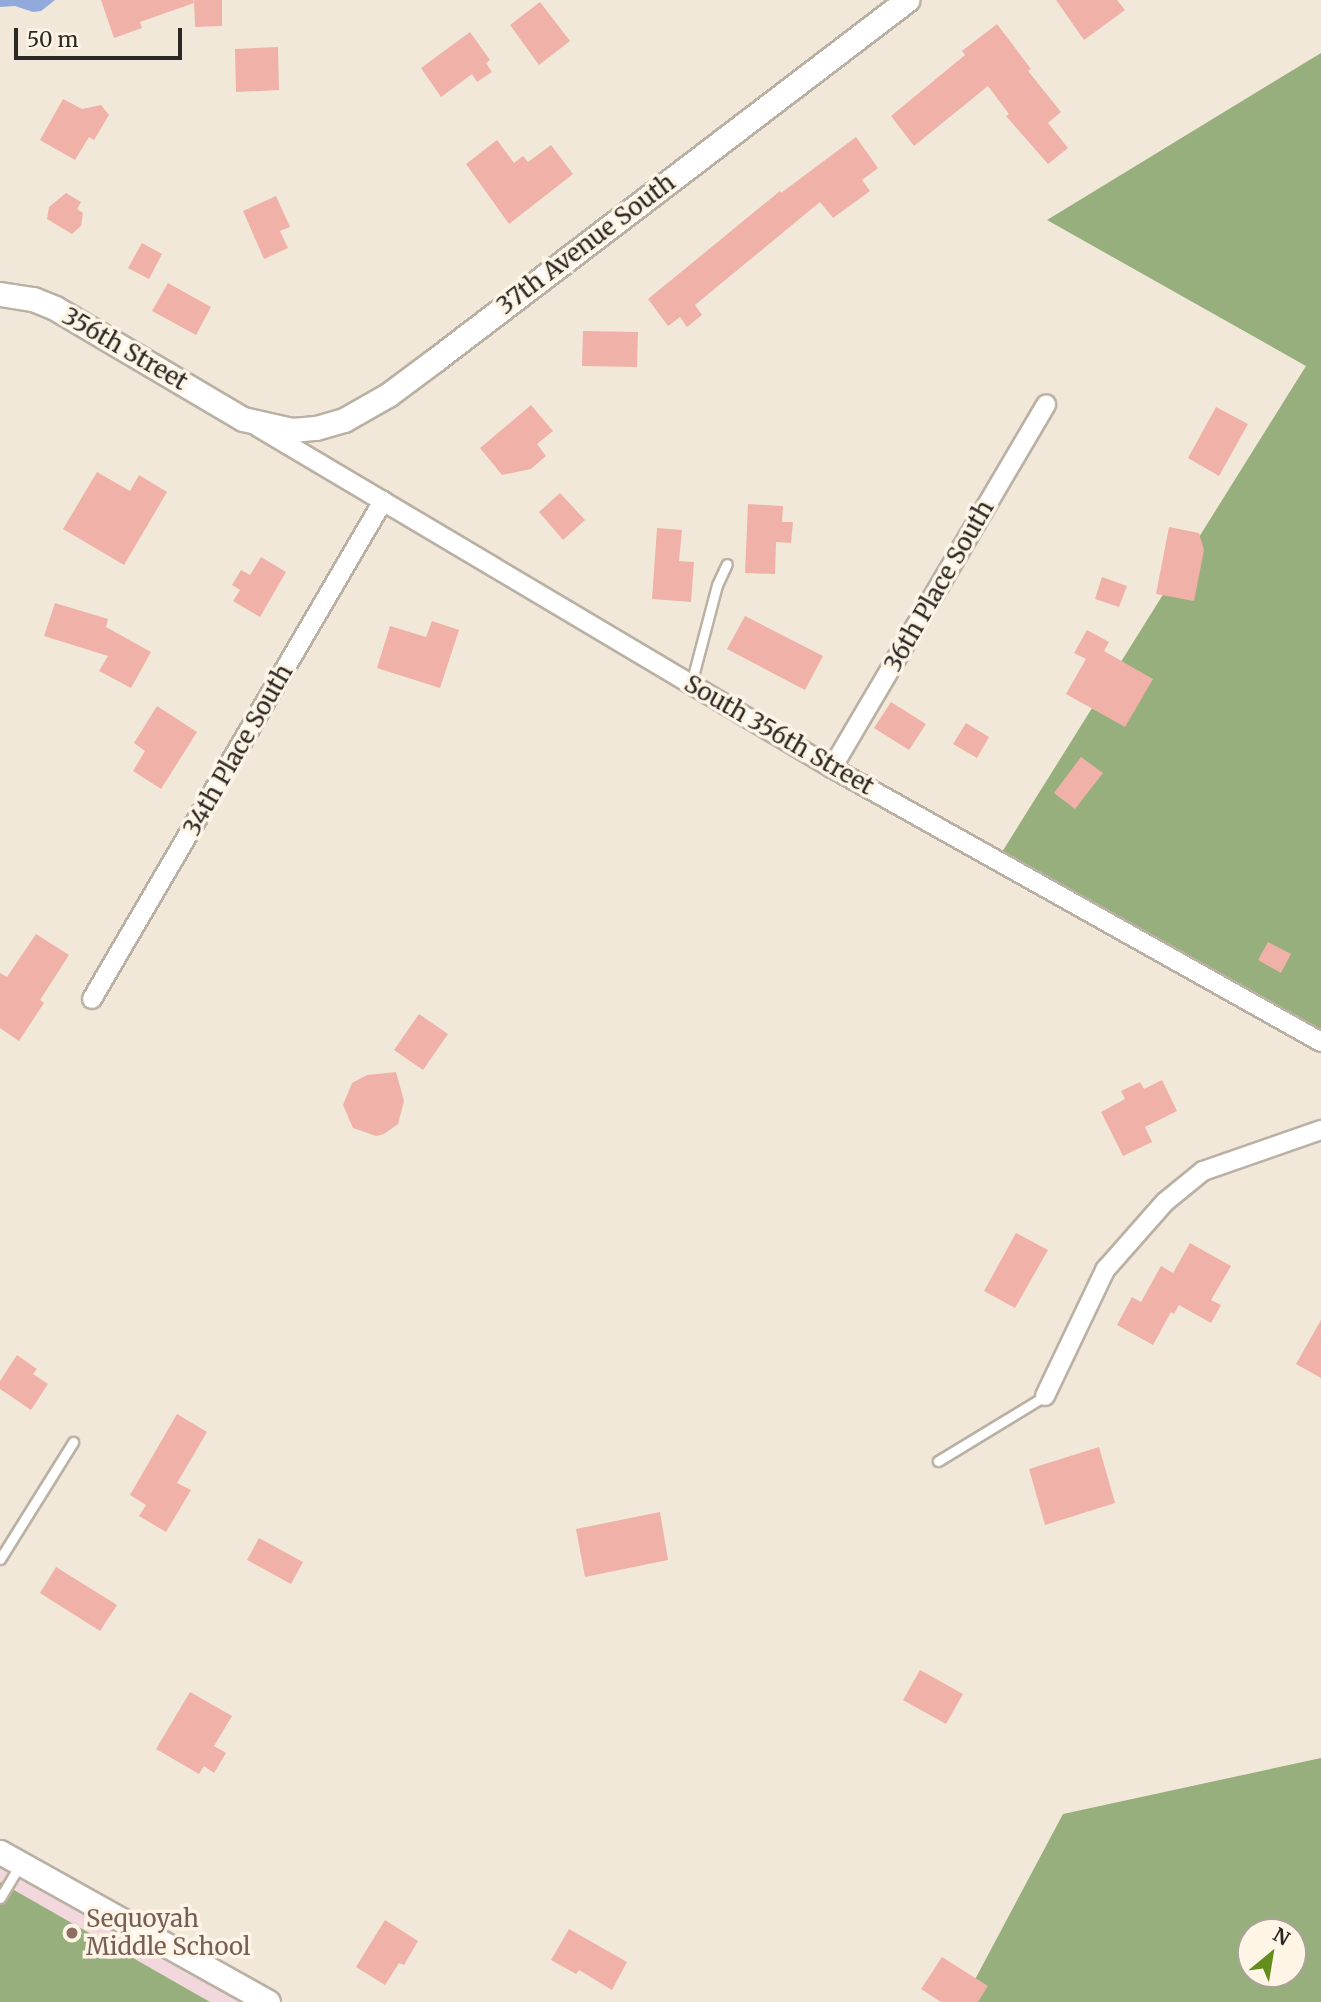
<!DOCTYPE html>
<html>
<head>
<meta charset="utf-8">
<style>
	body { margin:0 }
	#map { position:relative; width:1321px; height:2002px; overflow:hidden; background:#f2e8da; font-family:Merriweather,serif }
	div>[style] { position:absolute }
	.education>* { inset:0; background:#f2d8dd }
	.forest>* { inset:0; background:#96af7c }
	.water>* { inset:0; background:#92aadb }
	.building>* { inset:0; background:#f0b1a9 }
	.roads { filter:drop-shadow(2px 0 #bab1a4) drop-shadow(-2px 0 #bab1a4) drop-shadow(0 2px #bab1a4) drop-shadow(0 -2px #bab1a4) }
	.service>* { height:9px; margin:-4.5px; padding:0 4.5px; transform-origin:4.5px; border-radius:4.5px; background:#fff }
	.minor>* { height:18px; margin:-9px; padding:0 9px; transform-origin:9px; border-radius:9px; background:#fff }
	.tertiary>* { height:23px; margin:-11.5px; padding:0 11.5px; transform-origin:11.5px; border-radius:11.5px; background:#fff }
	.dots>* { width:19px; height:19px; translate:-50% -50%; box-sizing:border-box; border:4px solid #fff5e7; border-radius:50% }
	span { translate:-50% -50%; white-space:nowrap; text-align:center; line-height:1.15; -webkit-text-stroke:7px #fff5e7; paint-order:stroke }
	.street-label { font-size:24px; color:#2b2823 }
	.education-label { font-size:24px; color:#785e54 }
	.left { translate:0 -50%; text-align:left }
	.north { position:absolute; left:1237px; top:1918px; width:70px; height:70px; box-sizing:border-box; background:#fff5e7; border:2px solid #aaa399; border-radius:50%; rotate:30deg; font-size:19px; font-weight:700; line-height:28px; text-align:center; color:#2b2823 }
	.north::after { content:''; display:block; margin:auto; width:24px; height:32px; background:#638d1d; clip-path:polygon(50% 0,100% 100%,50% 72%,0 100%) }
	.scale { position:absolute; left:14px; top:28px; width:168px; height:32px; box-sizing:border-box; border:4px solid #2b2823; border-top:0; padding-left:9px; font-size:21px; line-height:24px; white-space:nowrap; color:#2b2823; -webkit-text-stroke:5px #fff5e7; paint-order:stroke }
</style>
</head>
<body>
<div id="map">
	<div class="education">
		<i style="clip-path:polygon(0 1852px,268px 2002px,0 2002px)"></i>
	</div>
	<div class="forest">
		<i style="clip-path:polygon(1321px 53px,1321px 1050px,997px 860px,1306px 366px,1047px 220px)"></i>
		<i style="clip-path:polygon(evenodd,1321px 1758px,1321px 2002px,963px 2002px,1063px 1814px,1321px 1758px,1251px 1932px,1293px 1932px,1293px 1974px,1251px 1974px,1251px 1932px)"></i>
		<i style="clip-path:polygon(0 1882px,210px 2002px,0 2002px)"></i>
	</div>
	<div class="water">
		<i style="clip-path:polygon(0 0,55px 0,41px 11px,33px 12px,15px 6px,0 7px)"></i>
	</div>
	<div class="building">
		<i style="clip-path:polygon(101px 0,193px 0,194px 3px,140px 22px,142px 28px,114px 38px)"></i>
		<i style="clip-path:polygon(194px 0,222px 0,222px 26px,195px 27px)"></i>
		<i style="clip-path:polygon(1056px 0,1117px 0,1125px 10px,1084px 40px)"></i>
		<i style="clip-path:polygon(540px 2px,570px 41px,539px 65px,510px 25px)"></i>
		<i style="clip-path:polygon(997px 24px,1031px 69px,1028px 71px,1061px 112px,1048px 123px,1068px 148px,1048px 164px,1006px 116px,1009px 114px,988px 86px,914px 146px,891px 116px,965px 55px,962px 51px)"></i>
		<i style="clip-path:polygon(470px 32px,490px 60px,486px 63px,492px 72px,477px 82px,472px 74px,441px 97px,421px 68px)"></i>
		<i style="clip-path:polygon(278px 47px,279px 90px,236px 92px,235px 49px)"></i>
		<i style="clip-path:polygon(63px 99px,82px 109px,101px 105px,109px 115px,94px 140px,89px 137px,75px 160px,40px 140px)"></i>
		<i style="clip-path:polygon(856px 137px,878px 168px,862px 180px,870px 191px,833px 218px,820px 202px,695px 305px,702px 315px,687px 327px,680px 317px,668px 326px,648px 299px,780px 191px,781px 193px)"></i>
		<i style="clip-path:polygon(497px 140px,514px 163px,523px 156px,528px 162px,551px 145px,573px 174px,509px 224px,466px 164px)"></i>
		<i style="clip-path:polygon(66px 193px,81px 202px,77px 209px,83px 213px,81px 226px,72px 234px,47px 219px,49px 207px)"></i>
		<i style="clip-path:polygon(276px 196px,290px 227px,280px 231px,288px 248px,264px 259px,243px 211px)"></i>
		<i style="clip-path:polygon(142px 243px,162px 254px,149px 279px,128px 268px)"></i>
		<i style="clip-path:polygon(168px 283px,211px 307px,196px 335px,152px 311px)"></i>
		<i style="clip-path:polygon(583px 331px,638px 332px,637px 367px,582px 366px)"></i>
		<i style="clip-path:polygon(531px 405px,553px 431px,537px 444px,546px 456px,531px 469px,502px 475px,480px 448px)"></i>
		<i style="clip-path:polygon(1216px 407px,1248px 424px,1219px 476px,1188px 458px)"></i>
		<i style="clip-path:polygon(97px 472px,130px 491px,139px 475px,167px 492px,124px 565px,63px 529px)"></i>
		<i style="clip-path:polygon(560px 493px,585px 520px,563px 540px,539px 512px)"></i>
		<i style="clip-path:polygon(748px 504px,783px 506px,782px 522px,793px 522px,791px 543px,776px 542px,775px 574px,745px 573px)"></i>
		<i style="clip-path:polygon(1169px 527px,1199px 533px,1204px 550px,1194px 601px,1156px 594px)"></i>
		<i style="clip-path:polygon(657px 528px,682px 530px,679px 561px,694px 562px,691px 602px,652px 599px)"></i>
		<i style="clip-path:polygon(261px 557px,286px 572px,260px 617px,233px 601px,240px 590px,232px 585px,241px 570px,250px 575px)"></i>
		<i style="clip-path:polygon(1102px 577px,1127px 586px,1119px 607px,1095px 599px)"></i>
		<i style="clip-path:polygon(55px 603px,108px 619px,106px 627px,151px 652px,131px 688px,99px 671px,108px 656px,44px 636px)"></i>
		<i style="clip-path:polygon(745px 616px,823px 656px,805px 690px,727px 649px)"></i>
		<i style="clip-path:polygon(432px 621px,459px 630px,440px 688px,377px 668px,390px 626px,426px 637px)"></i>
		<i style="clip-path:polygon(1087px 630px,1109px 642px,1104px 651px,1153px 679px,1125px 727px,1066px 694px,1086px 659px,1074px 653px)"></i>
		<i style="clip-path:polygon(891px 702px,926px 724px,909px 750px,874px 728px)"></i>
		<i style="clip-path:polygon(157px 706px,197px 732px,161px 789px,133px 771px,145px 751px,134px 743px)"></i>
		<i style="clip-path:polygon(966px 723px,989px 737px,977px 758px,953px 744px)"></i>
		<i style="clip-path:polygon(1081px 757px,1103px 773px,1075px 809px,1054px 793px)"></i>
		<i style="clip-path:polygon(36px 934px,69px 955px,40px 1000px,44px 1003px,19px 1041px,0 1028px,0 973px,7px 977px)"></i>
		<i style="clip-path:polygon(1268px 942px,1291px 954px,1281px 973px,1258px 960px)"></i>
		<i style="clip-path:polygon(419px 1014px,448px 1034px,423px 1070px,394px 1050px)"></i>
		<i style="clip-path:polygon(396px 1072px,404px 1101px,398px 1124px,384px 1134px,376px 1136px,353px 1128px,343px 1105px,352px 1083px,367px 1075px)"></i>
		<i style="clip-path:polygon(1162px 1080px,1177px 1111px,1145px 1127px,1152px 1142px,1123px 1156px,1101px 1112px,1125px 1099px,1121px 1091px,1140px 1082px,1144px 1089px)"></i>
		<i style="clip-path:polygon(1016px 1233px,1048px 1250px,1015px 1308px,984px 1291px)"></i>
		<i style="clip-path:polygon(1190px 1243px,1231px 1266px,1211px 1300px,1221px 1305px,1211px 1323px,1179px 1305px,1174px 1314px,1171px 1312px,1153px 1345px,1117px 1325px,1132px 1297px,1141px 1302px,1161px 1266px,1173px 1273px)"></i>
		<i style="clip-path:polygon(1321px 1320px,1321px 1378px,1296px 1364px)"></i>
		<i style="clip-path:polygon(17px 1355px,37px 1369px,33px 1374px,48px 1384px,31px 1410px,0 1389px,0 1381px)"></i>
		<i style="clip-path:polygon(177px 1414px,207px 1432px,177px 1483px,191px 1490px,166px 1532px,139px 1516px,146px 1505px,130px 1495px)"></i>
		<i style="clip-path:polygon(1099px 1447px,1115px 1503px,1045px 1525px,1029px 1469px)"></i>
		<i style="clip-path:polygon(660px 1512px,668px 1560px,585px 1577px,576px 1529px)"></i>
		<i style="clip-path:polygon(259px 1538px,303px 1562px,291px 1584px,247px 1560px)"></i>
		<i style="clip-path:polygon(56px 1567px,117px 1605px,100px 1631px,40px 1593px)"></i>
		<i style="clip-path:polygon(920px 1670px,963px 1694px,946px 1724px,903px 1700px)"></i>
		<i style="clip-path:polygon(190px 1692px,232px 1716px,214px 1746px,226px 1753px,214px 1773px,204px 1766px,199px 1774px,156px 1749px)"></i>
		<i style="clip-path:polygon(385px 1920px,418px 1941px,404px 1965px,399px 1963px,385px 1985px,356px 1967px)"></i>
		<i style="clip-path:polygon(569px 1929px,627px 1962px,612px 1990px,579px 1970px,576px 1974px,551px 1960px)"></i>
		<i style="clip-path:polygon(942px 1957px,988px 1986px,978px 2002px,941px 2002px,921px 1989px)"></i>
	</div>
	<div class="roads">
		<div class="service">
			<i style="left:691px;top:684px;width:102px;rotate:-75.3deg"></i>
			<i style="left:717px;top:585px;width:23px;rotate:-65deg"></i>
			<i style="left:938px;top:1461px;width:125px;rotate:-31.3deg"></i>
			<i style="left:0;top:1559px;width:138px;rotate:-58deg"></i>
			<i style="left:0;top:1898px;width:39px;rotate:-59deg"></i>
		</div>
		<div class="minor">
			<i style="left:258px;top:427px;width:668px;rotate:30.71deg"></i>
			<i style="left:832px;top:768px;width:561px;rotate:29.26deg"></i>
			<i style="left:832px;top:768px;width:422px;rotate:-59.5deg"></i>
			<i style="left:92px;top:999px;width:577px;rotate:-59.7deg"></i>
			<i style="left:1045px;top:1396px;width:140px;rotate:-64.5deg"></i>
			<i style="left:1105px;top:1270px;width:91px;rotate:-48.6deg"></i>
			<i style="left:1165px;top:1202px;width:49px;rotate:-39.2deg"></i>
			<i style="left:1203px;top:1171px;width:125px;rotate:-19.2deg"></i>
		</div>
		<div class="tertiary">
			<i style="left:0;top:294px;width:33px;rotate:9deg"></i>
			<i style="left:33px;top:299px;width:24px;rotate:22deg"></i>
			<i style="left:55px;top:308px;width:218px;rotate:30.6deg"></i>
			<i style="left:243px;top:419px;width:50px;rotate:12.7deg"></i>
			<i style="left:292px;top:430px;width:24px;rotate:-5deg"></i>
			<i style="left:316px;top:428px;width:29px;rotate:-16deg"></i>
			<i style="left:344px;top:420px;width:51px;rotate:-29.6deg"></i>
			<i style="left:388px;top:395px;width:59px;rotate:-36.7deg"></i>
			<i style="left:435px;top:360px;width:594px;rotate:-37.33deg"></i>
			<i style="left:0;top:1852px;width:307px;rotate:29.2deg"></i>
		</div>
	</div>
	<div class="dots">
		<i style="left:72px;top:1933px;background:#8d6e63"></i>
	</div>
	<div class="street-label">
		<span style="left:586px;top:244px;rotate:-37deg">37th Avenue South</span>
		<span style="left:125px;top:349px;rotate:30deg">356th Street</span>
		<span style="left:939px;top:586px;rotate:-60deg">36th Place South</span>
		<span style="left:779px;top:735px;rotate:30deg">South 356th Street</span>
		<span style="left:238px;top:750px;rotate:-60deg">34th Place South</span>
	</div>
	<div class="education-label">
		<span class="left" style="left:86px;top:1933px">Sequoyah<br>Middle School</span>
	</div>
	<div class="north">N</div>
	<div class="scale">50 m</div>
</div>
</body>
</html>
